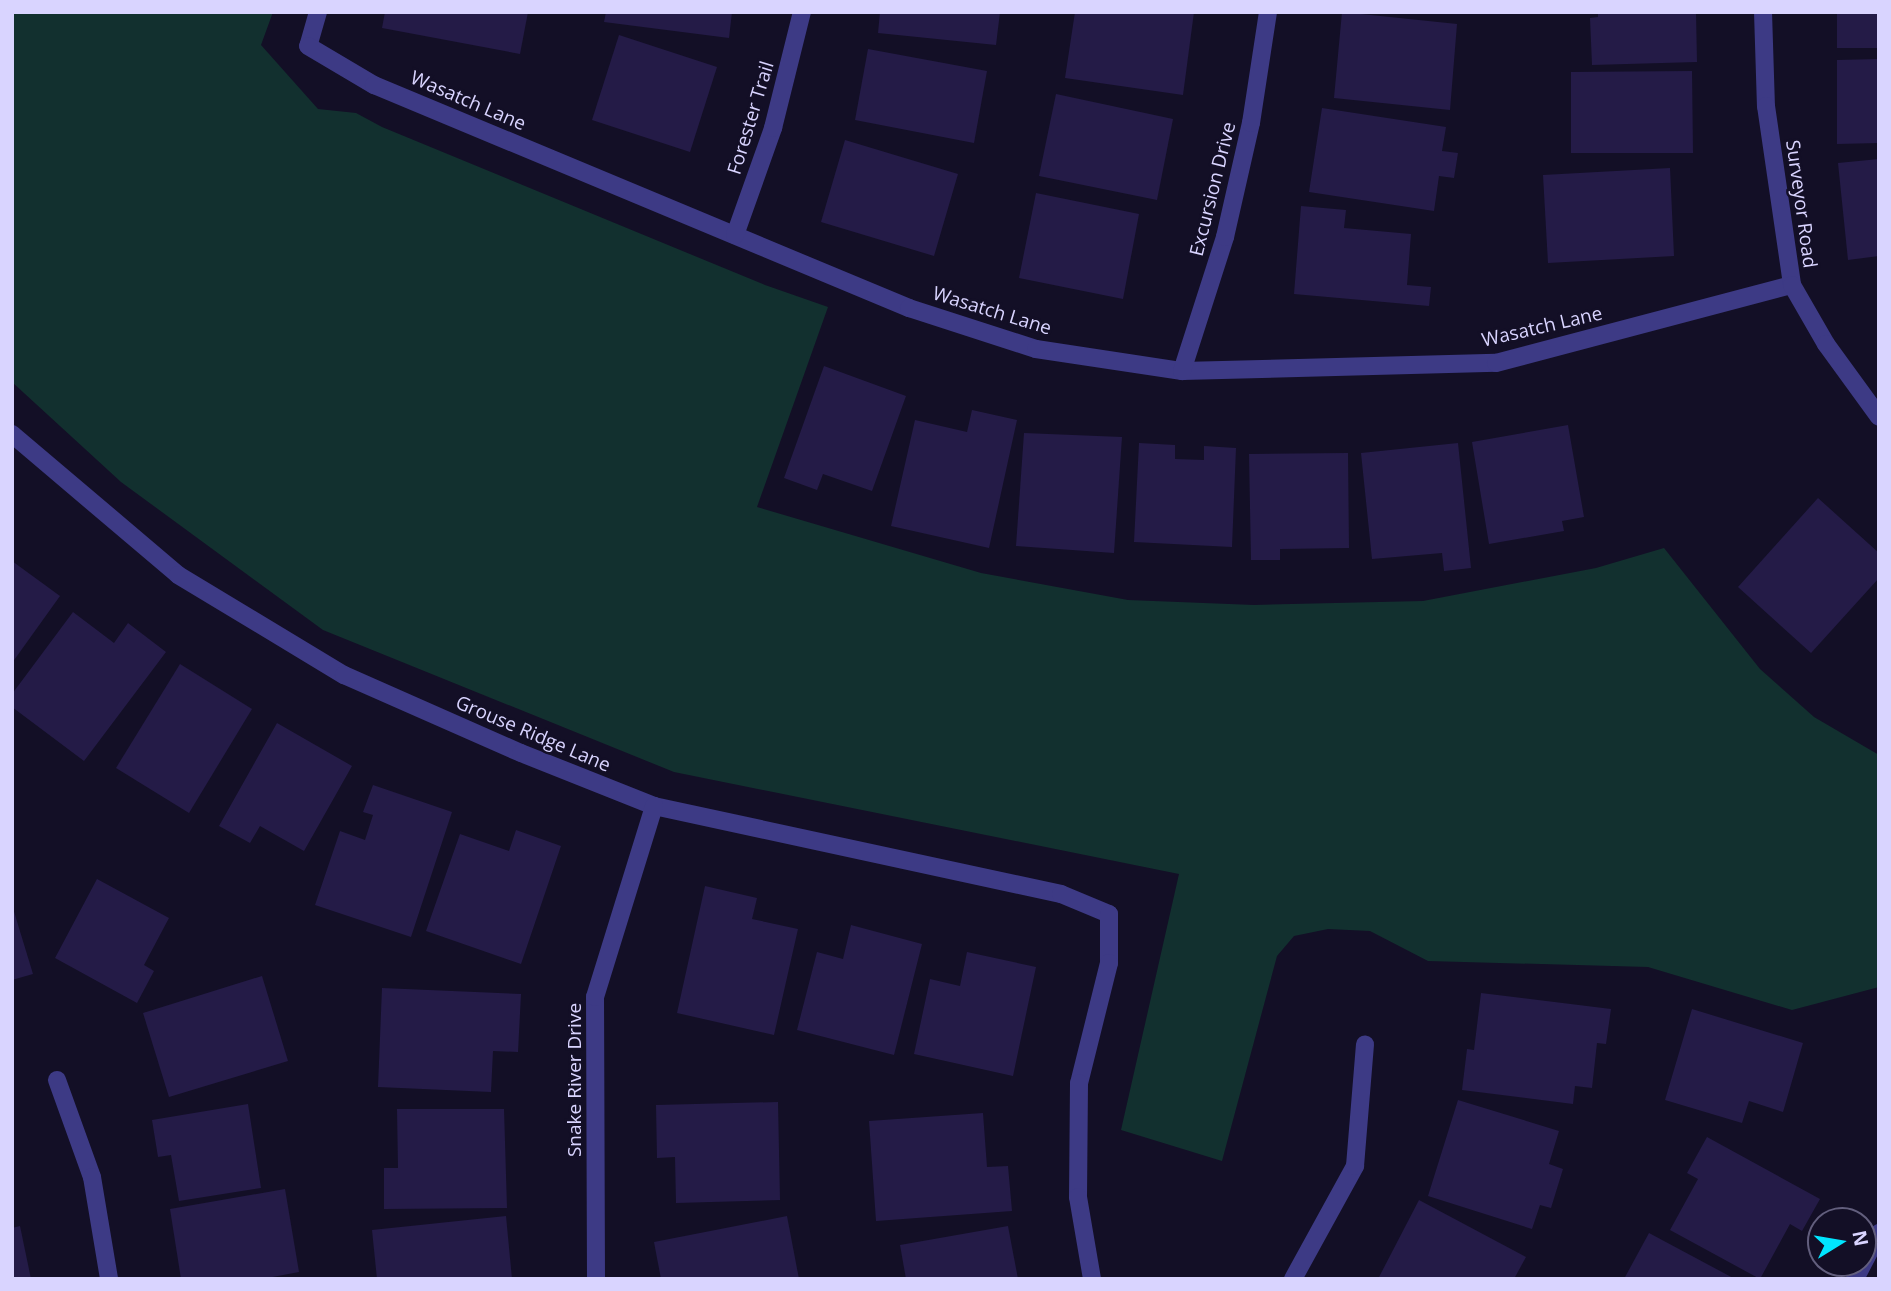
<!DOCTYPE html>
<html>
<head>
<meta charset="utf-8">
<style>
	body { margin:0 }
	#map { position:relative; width:1891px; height:1291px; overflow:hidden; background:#130f26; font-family:"Open Sans",sans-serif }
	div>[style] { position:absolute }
	.green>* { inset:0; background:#12302f }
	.building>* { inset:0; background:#241b47 }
	.street>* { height:18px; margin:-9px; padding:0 9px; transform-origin:9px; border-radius:9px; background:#3d3a85 }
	span { translate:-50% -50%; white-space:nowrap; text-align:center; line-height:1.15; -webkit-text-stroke:5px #130f26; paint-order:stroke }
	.street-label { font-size:19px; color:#d9d4ff }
	.frame { position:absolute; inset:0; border:14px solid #d9d4ff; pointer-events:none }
	.north { position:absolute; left:1807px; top:1207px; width:70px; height:70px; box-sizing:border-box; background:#130f26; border:2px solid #625e7d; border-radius:50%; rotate:79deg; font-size:19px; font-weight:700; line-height:28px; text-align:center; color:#d9d4ff }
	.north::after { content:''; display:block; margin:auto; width:24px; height:32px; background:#00e5ff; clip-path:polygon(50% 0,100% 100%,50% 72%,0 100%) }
</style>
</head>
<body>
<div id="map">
	<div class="green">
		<i style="clip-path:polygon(12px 12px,273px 12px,261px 45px,318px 109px,356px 113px,382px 127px,765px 285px,828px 307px,757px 507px,981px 573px,1128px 600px,1254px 605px,1423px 601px,1596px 568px,1664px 548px,1760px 669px,1814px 717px,1879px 755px,1879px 987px,1792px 1010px,1648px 967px,1428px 961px,1370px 931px,1328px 929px,1294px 936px,1277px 956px,1222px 1161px,1121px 1130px,1179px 874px,674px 772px,323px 630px,121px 482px,12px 382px)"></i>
	</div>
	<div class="building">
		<i style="clip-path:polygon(385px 12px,528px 12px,520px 54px,382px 28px)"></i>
		<i style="clip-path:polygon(606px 12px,732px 12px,729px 38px,604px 22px)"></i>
		<i style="clip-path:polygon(880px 12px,1000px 12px,996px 45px,878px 33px)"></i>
		<i style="clip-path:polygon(1075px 12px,1194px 12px,1183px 95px,1065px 78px)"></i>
		<i style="clip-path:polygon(1342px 12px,1457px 24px,1450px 110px,1334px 98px)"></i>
		<i style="clip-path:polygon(1598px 12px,1696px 12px,1697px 62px,1592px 65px,1590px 18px,1598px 17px)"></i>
		<i style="clip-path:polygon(1837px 12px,1879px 12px,1879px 48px,1837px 48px)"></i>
		<i style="clip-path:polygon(619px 35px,717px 67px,690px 152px,592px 120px)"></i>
		<i style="clip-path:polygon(868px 49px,987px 71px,974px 143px,855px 120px)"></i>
		<i style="clip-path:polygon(1879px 59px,1879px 143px,1837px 144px,1837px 60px)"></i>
		<i style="clip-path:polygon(1692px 71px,1693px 153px,1571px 153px,1571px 72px)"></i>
		<i style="clip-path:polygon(1056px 94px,1173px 119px,1157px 200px,1039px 176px)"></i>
		<i style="clip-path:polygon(1322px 108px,1446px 127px,1442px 151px,1458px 153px,1454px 178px,1439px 176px,1434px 211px,1309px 192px)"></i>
		<i style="clip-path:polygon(845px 140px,958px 174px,934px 256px,821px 222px)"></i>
		<i style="clip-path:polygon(1879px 159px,1879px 256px,1848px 260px,1838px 163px)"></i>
		<i style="clip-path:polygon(1670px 168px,1674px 256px,1548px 263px,1543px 175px)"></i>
		<i style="clip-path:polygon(1036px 193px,1139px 214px,1123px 299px,1019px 278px)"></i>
		<i style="clip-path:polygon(1301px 206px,1346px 210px,1344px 228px,1411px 234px,1407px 285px,1431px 287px,1429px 306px,1294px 294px)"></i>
		<i style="clip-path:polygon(824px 366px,906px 396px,872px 491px,823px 474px,817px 490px,784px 478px)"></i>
		<i style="clip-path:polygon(972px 410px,1017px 420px,989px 548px,891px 526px,915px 420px,967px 432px)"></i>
		<i style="clip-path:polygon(1568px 425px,1584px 517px,1562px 521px,1564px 531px,1489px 544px,1472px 442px)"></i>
		<i style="clip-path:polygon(1024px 433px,1122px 437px,1114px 553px,1016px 546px)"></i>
		<i style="clip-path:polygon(1139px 443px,1175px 445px,1175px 459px,1204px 460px,1204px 446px,1236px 448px,1232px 547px,1134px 542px)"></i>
		<i style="clip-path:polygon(1458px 443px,1471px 568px,1444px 571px,1442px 553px,1372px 559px,1361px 453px)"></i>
		<i style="clip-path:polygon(1348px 453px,1349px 548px,1280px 549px,1280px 560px,1251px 560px,1249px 454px)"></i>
		<i style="clip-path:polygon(1818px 498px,1879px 553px,1879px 578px,1811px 653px,1738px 587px)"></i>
		<i style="clip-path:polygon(12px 561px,60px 596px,12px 663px)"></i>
		<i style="clip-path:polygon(73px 612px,114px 643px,128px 623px,166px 652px,84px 761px,12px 707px,12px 694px)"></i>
		<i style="clip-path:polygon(180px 664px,252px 709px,189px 813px,116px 768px)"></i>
		<i style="clip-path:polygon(277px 723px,352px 766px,304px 851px,260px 826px,250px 843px,219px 826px)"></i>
		<i style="clip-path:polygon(373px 785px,452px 812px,411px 937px,315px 905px,340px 831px,365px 840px,373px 815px,363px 812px)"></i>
		<i style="clip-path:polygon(516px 830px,561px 846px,521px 964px,426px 931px,460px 834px,509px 851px)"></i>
		<i style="clip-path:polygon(97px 879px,169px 918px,144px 965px,154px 971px,137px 1003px,55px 958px)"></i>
		<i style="clip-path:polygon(705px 886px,757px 898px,752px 919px,798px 929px,774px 1035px,677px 1013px)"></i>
		<i style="clip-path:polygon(12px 905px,33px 974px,12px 980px)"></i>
		<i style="clip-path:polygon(851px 925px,922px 944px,894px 1055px,797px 1030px,817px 952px,843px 959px)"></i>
		<i style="clip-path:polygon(967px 952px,1036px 967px,1013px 1076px,914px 1054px,930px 979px,960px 986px)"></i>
		<i style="clip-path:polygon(262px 976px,288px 1061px,169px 1097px,143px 1013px)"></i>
		<i style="clip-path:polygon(382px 988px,521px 994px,518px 1052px,493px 1051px,491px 1092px,378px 1087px)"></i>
		<i style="clip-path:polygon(1481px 993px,1611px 1009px,1606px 1044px,1597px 1043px,1592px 1088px,1575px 1086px,1573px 1104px,1462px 1090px,1467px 1049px,1474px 1050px)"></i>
		<i style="clip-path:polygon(1692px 1009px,1803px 1043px,1783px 1112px,1749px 1101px,1742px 1123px,1665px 1100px)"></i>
		<i style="clip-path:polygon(1458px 1100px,1559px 1131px,1549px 1164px,1563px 1169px,1551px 1208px,1540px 1205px,1532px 1229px,1428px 1196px)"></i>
		<i style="clip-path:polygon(778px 1102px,780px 1200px,676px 1203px,675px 1157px,657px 1158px,656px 1105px)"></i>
		<i style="clip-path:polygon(248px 1104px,261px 1188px,179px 1201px,171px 1155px,158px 1157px,152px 1120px)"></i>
		<i style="clip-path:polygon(397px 1109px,504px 1109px,507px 1208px,384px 1209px,384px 1168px,398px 1168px)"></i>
		<i style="clip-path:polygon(983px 1113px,987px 1167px,1008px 1166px,1012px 1211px,876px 1221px,869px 1121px)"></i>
		<i style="clip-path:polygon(1707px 1137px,1820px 1199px,1802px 1231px,1790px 1224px,1760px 1279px,1670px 1230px,1698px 1179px,1687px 1173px)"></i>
		<i style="clip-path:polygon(285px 1189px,299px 1272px,262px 1279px,181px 1279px,170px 1209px)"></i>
		<i style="clip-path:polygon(1419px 1200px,1526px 1257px,1514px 1279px,1378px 1279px)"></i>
		<i style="clip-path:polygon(506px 1216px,512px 1279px,377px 1279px,372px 1230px)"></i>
		<i style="clip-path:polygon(787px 1216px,799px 1279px,661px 1279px,654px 1242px)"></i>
		<i style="clip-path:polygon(20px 1226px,31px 1279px,12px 1279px,12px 1228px)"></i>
		<i style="clip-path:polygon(1008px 1226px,1018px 1279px,906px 1279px,900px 1245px)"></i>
		<i style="clip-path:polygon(1649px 1233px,1735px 1279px,1624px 1279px)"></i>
	</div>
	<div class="street">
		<i style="left:318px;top:12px;width:35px;rotate:106deg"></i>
		<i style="left:308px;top:46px;width:77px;rotate:30.6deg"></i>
		<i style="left:374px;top:85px;width:580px;rotate:22.63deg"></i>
		<i style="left:909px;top:308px;width:133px;rotate:17.9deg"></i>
		<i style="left:1036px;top:349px;width:148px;rotate:8.6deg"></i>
		<i style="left:1182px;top:371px;width:314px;rotate:-1.5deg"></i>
		<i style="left:1496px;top:363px;width:306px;rotate:-14.8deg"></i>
		<i style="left:1763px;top:12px;width:94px;rotate:88.2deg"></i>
		<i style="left:1766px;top:106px;width:181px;rotate:81.7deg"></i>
		<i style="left:1792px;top:285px;width:68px;rotate:60deg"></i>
		<i style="left:1826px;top:344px;width:90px;rotate:54deg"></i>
		<i style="left:735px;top:235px;width:114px;rotate:-70.4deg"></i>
		<i style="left:773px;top:128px;width:120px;rotate:-76deg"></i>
		<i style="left:1182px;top:371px;width:141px;rotate:-72.2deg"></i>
		<i style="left:1225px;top:237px;width:117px;rotate:-77.2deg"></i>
		<i style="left:1251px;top:123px;width:112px;rotate:-81.3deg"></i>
		<i style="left:12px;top:434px;width:218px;rotate:40.3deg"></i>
		<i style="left:178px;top:575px;width:194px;rotate:31.1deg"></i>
		<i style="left:344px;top:675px;width:193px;rotate:23.8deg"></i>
		<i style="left:521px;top:753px;width:143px;rotate:21.7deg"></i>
		<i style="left:654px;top:806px;width:416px;rotate:12.2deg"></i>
		<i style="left:1061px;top:894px;width:52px;rotate:22.6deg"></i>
		<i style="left:1109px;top:914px;width:49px;rotate:90deg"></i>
		<i style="left:1109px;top:963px;width:124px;rotate:104deg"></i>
		<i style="left:1079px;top:1083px;width:114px;rotate:90.5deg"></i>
		<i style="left:1078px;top:1197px;width:83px;rotate:80.3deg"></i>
		<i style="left:57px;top:1080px;width:103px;rotate:70.2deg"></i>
		<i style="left:92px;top:1177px;width:103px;rotate:80.5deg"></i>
		<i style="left:596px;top:1279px;width:282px;rotate:-90.2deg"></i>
		<i style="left:595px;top:997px;width:200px;rotate:-72.8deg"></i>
		<i style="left:1293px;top:1279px;width:129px;rotate:-61.2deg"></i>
		<i style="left:1355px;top:1166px;width:122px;rotate:-85.3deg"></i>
		<i style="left:1855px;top:1279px;width:52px;rotate:-62.4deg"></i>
	</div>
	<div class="street-label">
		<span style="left:468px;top:101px;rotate:23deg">Wasatch Lane</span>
		<span style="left:751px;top:118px;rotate:-73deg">Forester Trail</span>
		<span style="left:1213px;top:189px;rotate:-76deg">Excursion Drive</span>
		<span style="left:1801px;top:204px;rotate:82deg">Surveyor Road</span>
		<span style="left:992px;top:311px;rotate:17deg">Wasatch Lane</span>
		<span style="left:1542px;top:327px;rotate:-13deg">Wasatch Lane</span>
		<span style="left:533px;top:734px;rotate:23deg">Grouse Ridge Lane</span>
		<span style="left:575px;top:1080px;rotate:-90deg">Snake River Drive</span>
	</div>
	<div class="frame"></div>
	<div class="north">N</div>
</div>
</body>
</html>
